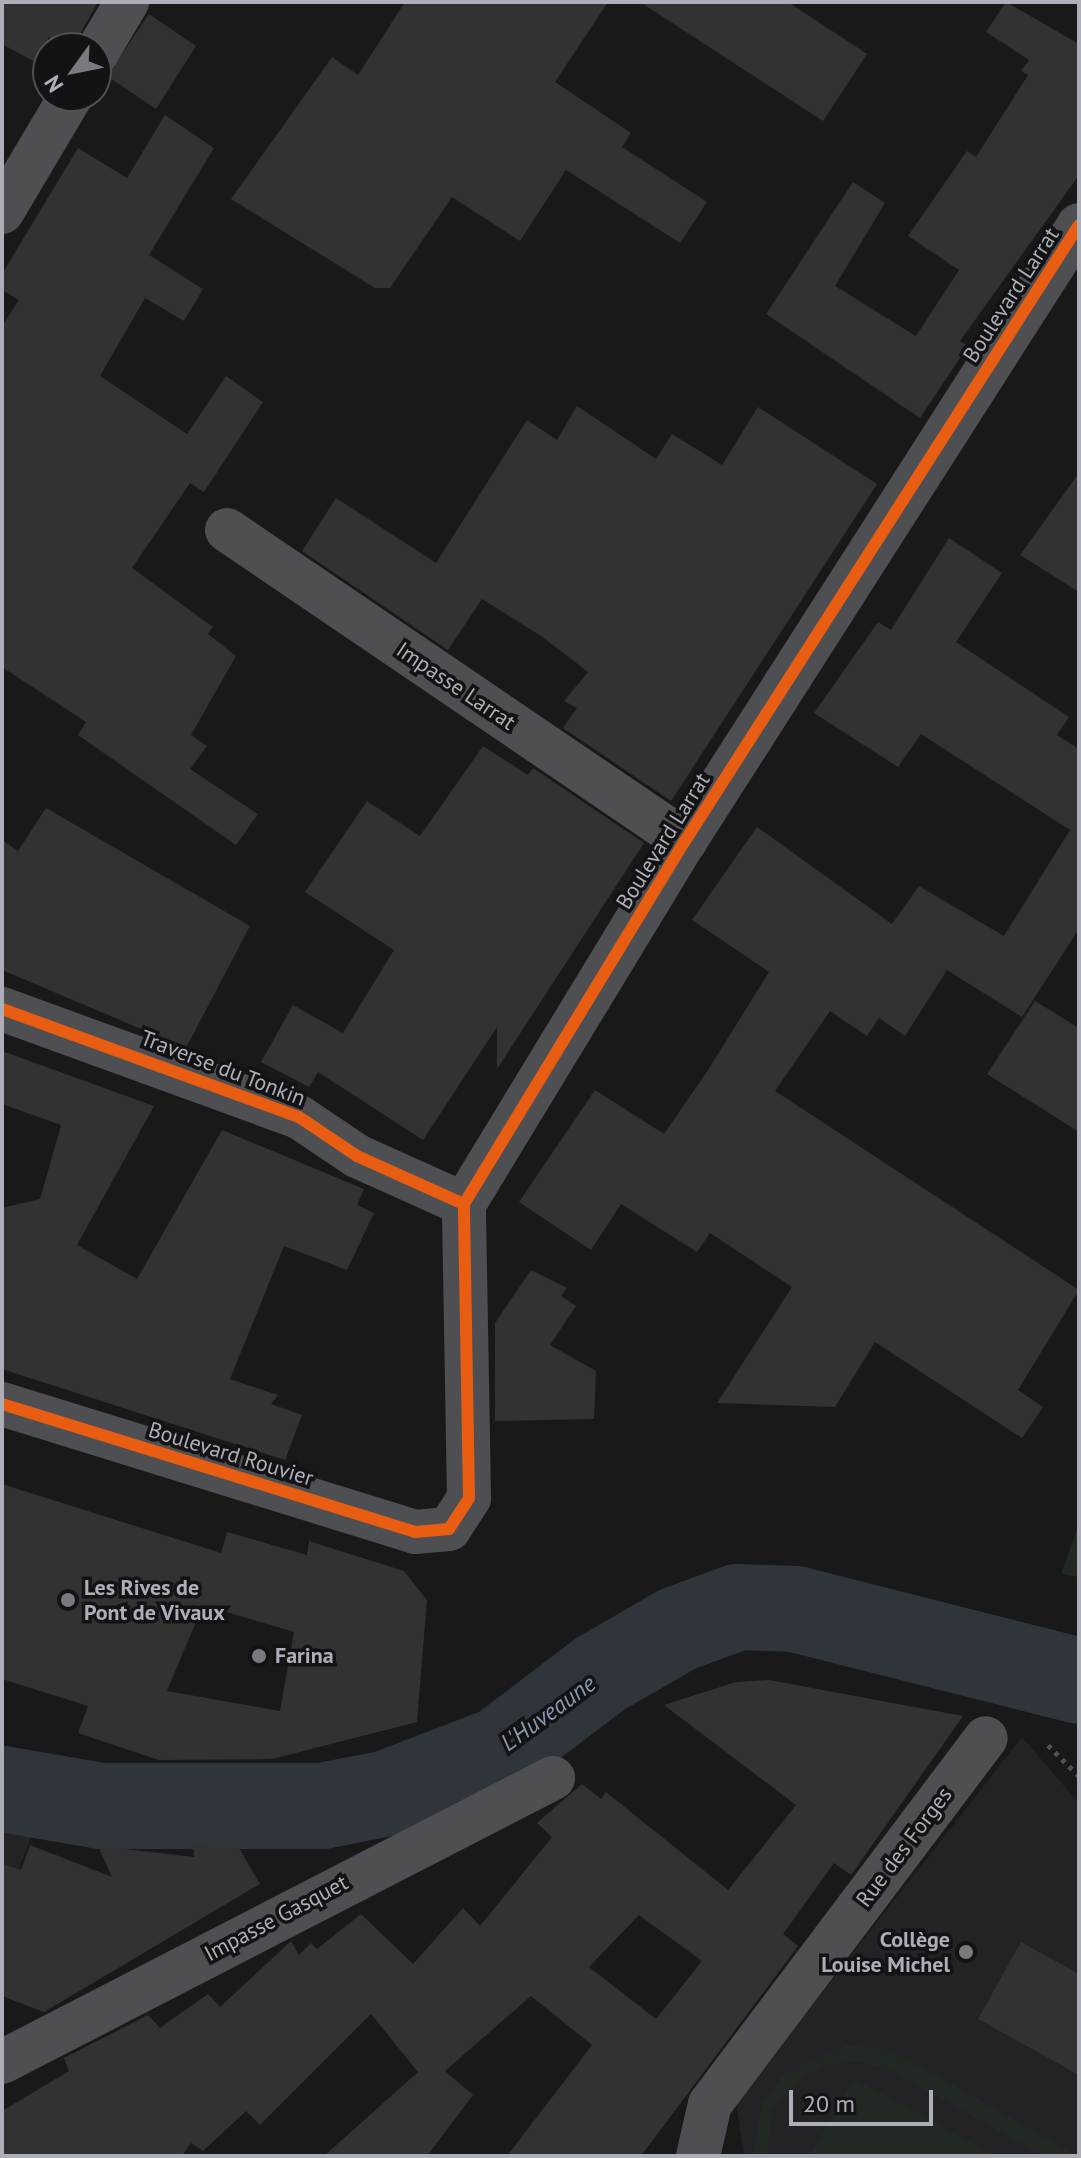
<!DOCTYPE html>
<html>
<head>
<meta charset="utf-8">
<style>
	body { margin:0 }
	#map { position:relative; width:1081px; height:2158px; overflow:hidden; background:#191919; font-family:"PT Sans",sans-serif }
	div>[style] { position:absolute }
	.built>* { inset:0; background:#232325 }
	.green>* { inset:0; background:#222823 }
	.river>* { height:86px; margin:-43px; padding:0 43px; transform-origin:43px; border-radius:43px; background:#30353c }
	.building>* { inset:0; background:#323233 }
	.path>* { height:5px; margin-top:-2.5px; transform-origin:0; background:repeating-linear-gradient(90deg,#4f5052 0 4px,transparent 0 10px) }
	.street>* { height:44px; margin:-22px; padding:0 22px; transform-origin:22px; border-radius:22px; background:#4e4f52 }
	.cycleway>* { height:12px; margin:-6px; padding:0 6px; transform-origin:6px; border-radius:6px; background:#e95d12 }
	.dots>* { width:22px; height:22px; translate:-50% -50%; box-sizing:border-box; border:4px solid #131315; border-radius:50% }
	span { translate:-50% -50%; white-space:nowrap; text-align:center; line-height:1.15; -webkit-text-stroke:7px #131315; paint-order:stroke }
	.street-label { font-size:22px; color:#acafb8 }
	.poi-label { font-size:22px; color:#acafb8; font-weight:700 }
	.left { translate:0 -50%; text-align:left }
	.right { translate:-100% -50%; text-align:right }
	.water-label { font-size:24px; color:#8799af; font-style:italic }
	.frame { position:absolute; inset:0; border:4px solid #acafb8; pointer-events:none }
	.north { position:absolute; left:32px; top:32px; width:80px; height:80px; box-sizing:border-box; background:#131315; border:2px solid #505156; border-radius:50%; rotate:237deg; font-size:22px; font-weight:700; line-height:32px; text-align:center; color:#acafb8 }
	.north::after { content:''; display:block; margin:auto; width:28px; height:36px; background:#797a80; clip-path:polygon(50% 0,100% 100%,50% 72%,0 100%) }
	.scale { position:absolute; left:789px; top:2090px; width:144px; height:36px; box-sizing:border-box; border:4px solid #acafb8; border-top:0; padding-left:10px; font-size:24px; line-height:28px; white-space:nowrap; color:#acafb8; -webkit-text-stroke:6px #131315; paint-order:stroke }
</style>
</head>
<body>
<div id="map">
	<div class="built">
		<i style="clip-path:polygon(1022px 1737px,1079px 1803px,1079px 2156px,744px 2156px,736px 2102px)"></i>
		<i style="clip-path:polygon(2px 1820px,35px 1826px,2px 1916px)"></i>
	</div>
	<div class="green">
		<i style="clip-path:polygon(1079px 1524px,1079px 1577px,1061px 1574px)"></i>
		<i style="clip-path:polygon(847px 2045px,881px 2049px,922px 2067px,1078px 2156px,1043px 2156px,890px 2070px,858px 2062px,822px 2065px,795px 2084px,773px 2110px,767px 2156px,753px 2156px,763px 2101px,785px 2073px)"></i>
		<i style="clip-path:polygon(854px 2078px,996px 2156px,809px 2156px)"></i>
	</div>
	<div class="river">
		<i style="left:2px;top:1789px;width:100px;rotate:9.7deg"></i>
		<i style="left:101px;top:1806px;width:221px"></i>
		<i style="left:322px;top:1806px;width:67px;rotate:-11.1deg"></i>
		<i style="left:388px;top:1793px;width:120px;rotate:-21deg"></i>
		<i style="left:500px;top:1750px;width:126px;rotate:-37.2deg"></i>
		<i style="left:600px;top:1674px;width:90px;rotate:-30deg"></i>
		<i style="left:678px;top:1629px;width:64px;rotate:-20.1deg"></i>
		<i style="left:738px;top:1607px;width:57px;rotate:2deg"></i>
		<i style="left:795px;top:1609px;width:293px;rotate:14.2deg"></i>
	</div>
	<div class="building">
		<i style="clip-path:polygon(2px 2px,98px 2px,72px 48px,48px 37px,48px 69px,2px 44px)"></i>
		<i style="clip-path:polygon(405px 2px,608px 2px,555px 82px,631px 133px,622px 147px,707px 202px,680px 243px,566px 170px,520px 241px,452px 197px,390px 288px,375px 288px,231px 199px,332px 57px,358px 75px)"></i>
		<i style="clip-path:polygon(640px 2px,788px 2px,867px 54px,823px 121px)"></i>
		<i style="clip-path:polygon(1006px 2px,1079px 44px,1079px 175px,960px 341px,968px 346px,920px 418px,766px 314px,853px 182px,885px 203px,835px 286px,916px 336px,959px 270px,908px 236px,967px 151px,976px 157px,1028px 75px,1021px 71px,1029px 60px,986px 32px)"></i>
		<i style="clip-path:polygon(149px 14px,196px 46px,156px 109px,107px 76px)"></i>
		<i style="clip-path:polygon(165px 115px,214px 148px,149px 255px,203px 289px,184px 321px,145px 298px,100px 376px,187px 434px,226px 376px,263px 402px,204px 492px,190px 483px,132px 568px,213px 627px,208px 634px,236px 656px,191px 735px,207px 746px,190px 769px,258px 814px,236px 845px,78px 735px,86px 722px,2px 667px,2px 326px,19px 300px,2px 290px,2px 274px,78px 148px,127px 178px)"></i>
		<i style="clip-path:polygon(577px 406px,656px 459px,672px 434px,722px 465px,758px 407px,877px 484px,671px 801px,563px 728px,577px 708px,564px 701px,588px 672px,541px 636px,482px 599px,448px 650px,302px 551px,336px 498px,436px 563px,527px 420px,557px 440px)"></i>
		<i style="clip-path:polygon(1079px 473px,1079px 592px,1020px 555px)"></i>
		<i style="clip-path:polygon(949px 538px,1002px 573px,956px 642px,1069px 717px,1057px 735px,1079px 749px,1079px 929px,1022px 1017px,947px 970px,905px 1036px,879px 1018px,867px 1036px,830px 1011px,775px 1091px,1079px 1290px,1018px 1390px,1043px 1407px,1022px 1438px,875px 1342px,835px 1407px,717px 1403px,792px 1287px,710px 1233px,697px 1252px,621px 1204px,591px 1250px,519px 1202px,595px 1090px,664px 1134px,708px 1070px,769px 972px,692px 920px,757px 827px,892px 924px,919px 886px,1004px 936px,1070px 830px,921px 734px,898px 767px,814px 713px,878px 622px,891px 630px)"></i>
		<i style="clip-path:polygon(483px 746px,528px 775px,533px 768px,644px 843px,497px 1069px,497px 1027px,423px 1140px,318px 1072px,309px 1087px,261px 1062px,293px 1005px,343px 1033px,394px 950px,305px 892px,367px 801px,420px 836px)"></i>
		<i style="clip-path:polygon(46px 808px,250px 926px,186px 1048px,2px 970px,2px 840px,18px 851px)"></i>
		<i style="clip-path:polygon(1035px 1001px,1079px 1028px,1079px 1132px,987px 1074px)"></i>
		<i style="clip-path:polygon(2px 1051px,154px 1106px,77px 1245px,137px 1279px,222px 1130px,364px 1189px,357px 1205px,374px 1213px,347px 1270px,284px 1246px,230px 1379px,278px 1395px,271px 1404px,302px 1415px,285px 1460px,2px 1369px,2px 1208px,40px 1199px,61px 1125px,2px 1104px)"></i>
		<i style="clip-path:polygon(531px 1270px,567px 1288px,561px 1296px,576px 1306px,550px 1345px,596px 1371px,594px 1419px,495px 1421px,495px 1323px)"></i>
		<i style="clip-path:polygon(evenodd,2px 1484px,221px 1553px,227px 1532px,307px 1555px,309px 1541px,404px 1571px,427px 1600px,417px 1722px,272px 1759px,159px 1760px,78px 1733px,88px 1706px,2px 1679px,2px 1484px,203px 1605px,294px 1632px,280px 1711px,167px 1691px,203px 1605px)"></i>
		<i style="clip-path:polygon(evenodd,769px 1680px,963px 1716px,851px 1875px,834px 1863px,783px 1934px,798px 1946px,641px 2156px,507px 2156px,592px 2045px,531px 1996px,445px 2071px,473px 2095px,427px 2156px,324px 2156px,418px 2072px,371px 2014px,260px 2125px,246px 2111px,203px 2151px,191px 2143px,182px 2156px,2px 2156px,2px 2111px,69px 2071px,64px 2058px,148px 2015px,160px 2028px,208px 1994px,220px 2007px,291px 1941px,299px 1955px,311px 1943px,317px 1949px,361px 1914px,413px 1964px,463px 1908px,480px 1926px,552px 1837px,537px 1823px,582px 1784px,601px 1799px,606px 1792px,728px 1890px,796px 1805px,664px 1705px,736px 1682px,769px 1680px,639px 1915px,702px 1961px,656px 2019px,589px 1967px,639px 1915px)"></i>
		<i style="clip-path:polygon(193px 1843px,239px 1848px,260px 1884px,44px 2012px,2px 1996px,2px 1864px,21px 1870px,30px 1845px,112px 1877px,98px 1846px,194px 1857px)"></i>
		<i style="clip-path:polygon(1021px 1942px,1079px 1974px,1079px 2075px,978px 2019px)"></i>
	</div>
	<div class="path">
		<i style="left:1048px;top:1745px;width:44px;rotate:45deg"></i>
	</div>
	<div class="street">
		<i style="left:96px;top:54px;width:61px;rotate:-59.2deg"></i>
		<i style="left:2px;top:212px;width:135px;rotate:-59.3deg"></i>
		<i style="left:227px;top:530px;width:554px;rotate:34.18deg"></i>
		<i style="left:2px;top:1009px;width:316px;rotate:20deg"></i>
		<i style="left:299px;top:1117px;width:70px;rotate:33.9deg"></i>
		<i style="left:357px;top:1156px;width:117px;rotate:24.2deg"></i>
		<i style="left:2px;top:1404px;width:432px;rotate:17.2deg"></i>
		<i style="left:415px;top:1532px;width:34px;rotate:-5deg"></i>
		<i style="left:449px;top:1529px;width:37px;rotate:-57deg"></i>
		<i style="left:469px;top:1498px;width:294px;rotate:-91deg"></i>
		<i style="left:464px;top:1204px;width:425px;rotate:-58.7deg"></i>
		<i style="left:685px;top:841px;width:731px;rotate:-57.4deg"></i>
		<i style="left:2px;top:2062px;width:620px;rotate:-27.27deg"></i>
		<i style="left:698px;top:2156px;width:53px;rotate:-77deg"></i>
		<i style="left:710px;top:2104px;width:458px;rotate:-53deg"></i>
	</div>
	<div class="cycleway">
		<i style="left:2px;top:1009px;width:316px;rotate:20deg"></i>
		<i style="left:299px;top:1117px;width:70px;rotate:33.9deg"></i>
		<i style="left:357px;top:1156px;width:117px;rotate:24.2deg"></i>
		<i style="left:2px;top:1404px;width:432px;rotate:17.2deg"></i>
		<i style="left:415px;top:1532px;width:34px;rotate:-5deg"></i>
		<i style="left:449px;top:1529px;width:37px;rotate:-57deg"></i>
		<i style="left:469px;top:1498px;width:294px;rotate:-91deg"></i>
		<i style="left:464px;top:1204px;width:425px;rotate:-58.7deg"></i>
		<i style="left:685px;top:841px;width:731px;rotate:-57.4deg"></i>
	</div>
	<div class="dots">
		<i style="left:68px;top:1600px;background:#797a80"></i>
		<i style="left:259px;top:1656px;background:#797a80"></i>
		<i style="left:966px;top:1952px;background:#797a80"></i>
	</div>
	<div class="street-label">
		<span style="left:1011px;top:295px;rotate:-57deg">Boulevard Larrat</span>
		<span style="left:456px;top:686px;rotate:34deg">Impasse Larrat</span>
		<span style="left:663px;top:841px;rotate:-58deg">Boulevard Larrat</span>
		<span style="left:223px;top:1068px;rotate:21deg">Traverse du Tonkin</span>
		<span style="left:231px;top:1454px;rotate:17deg">Boulevard Rouvier</span>
		<span style="left:904px;top:1847px;rotate:-53deg">Rue des Forges</span>
		<span style="left:276px;top:1918px;rotate:-28deg">Impasse Gasquet</span>
	</div>
	<div class="poi-label">
		<span class="left" style="left:84px;top:1600px">Les Rives de<br>Pont de Vivaux</span>
		<span class="left" style="left:275px;top:1656px">Farina</span>
		<span class="right" style="left:950px;top:1952px">Collège<br>Louise Michel</span>
	</div>
	<div class="water-label">
		<span style="left:548px;top:1713px;rotate:-36deg">L'Huveaune</span>
	</div>
	<div class="frame"></div>
	<div class="north">N</div>
	<div class="scale">20 m</div>
</div>
</body>
</html>
